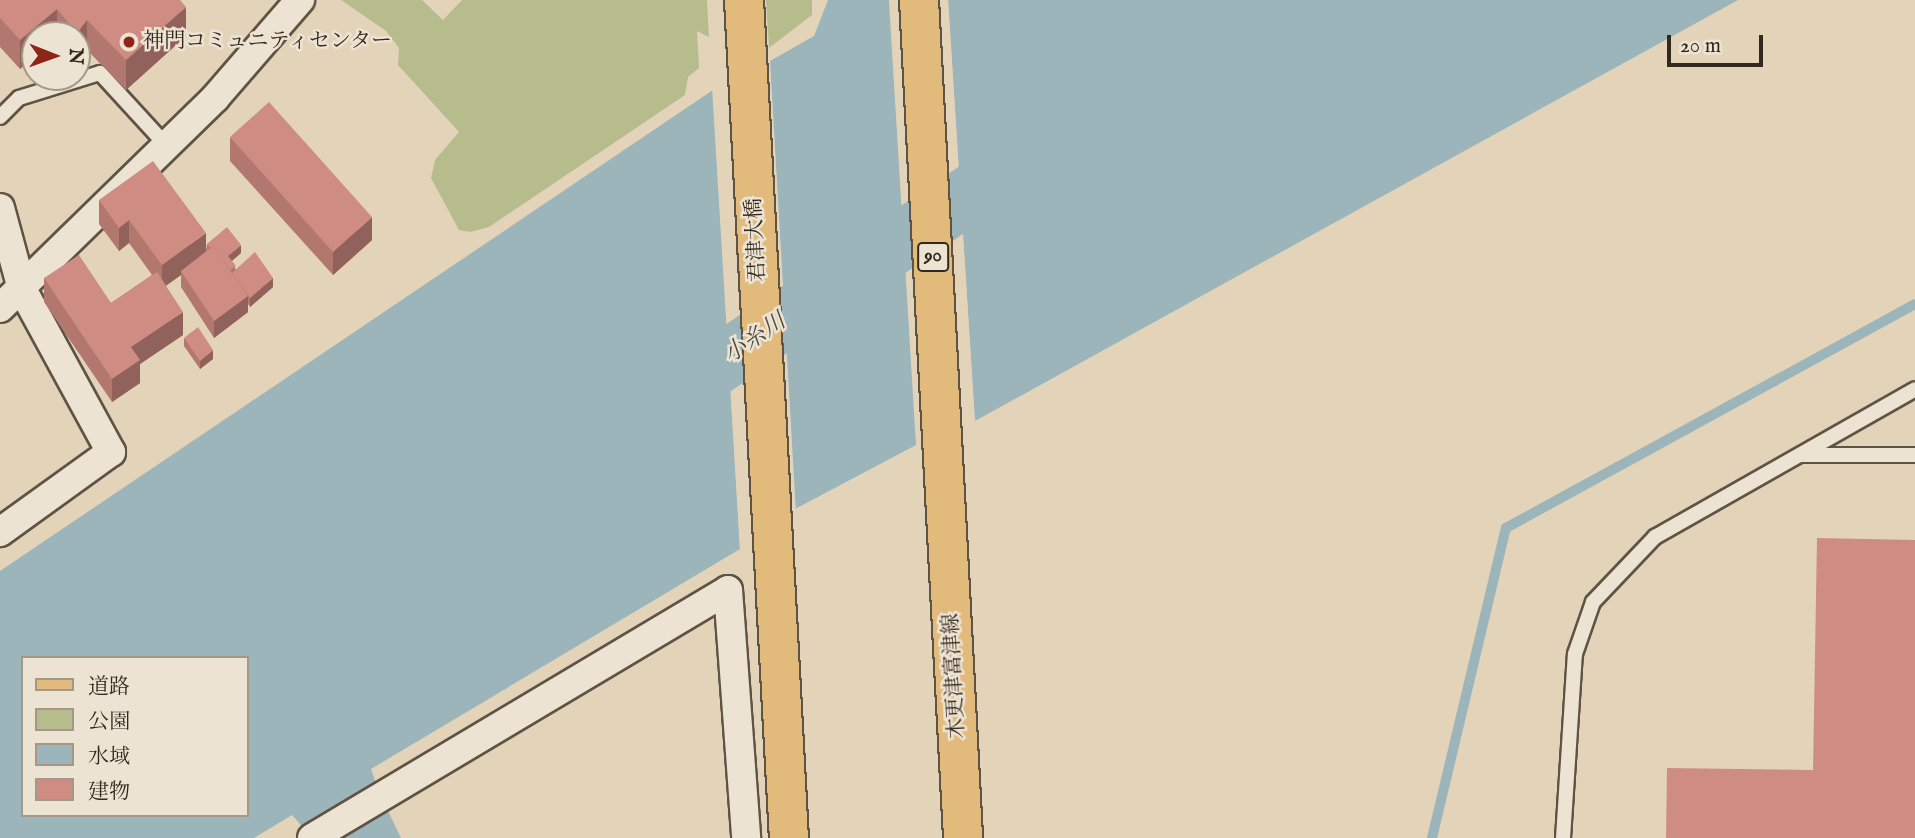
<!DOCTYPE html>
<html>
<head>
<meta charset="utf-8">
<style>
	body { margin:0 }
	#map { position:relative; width:1915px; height:838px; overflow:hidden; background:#e3d4b9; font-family:"IM FELL English","Noto Serif JP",serif }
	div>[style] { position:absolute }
	.green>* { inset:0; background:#b7bc8d }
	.water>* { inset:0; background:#9bb5bb }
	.pier>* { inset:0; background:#e3d4b9 }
	.stream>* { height:10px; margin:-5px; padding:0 5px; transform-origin:5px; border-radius:5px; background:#9bb5bb }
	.river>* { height:58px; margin:-29px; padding:0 29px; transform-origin:29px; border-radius:29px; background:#9bb5bb }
	.roads { filter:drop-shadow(2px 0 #5f5345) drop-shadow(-2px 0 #5f5345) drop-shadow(0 2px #5f5345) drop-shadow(0 -2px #5f5345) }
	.service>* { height:14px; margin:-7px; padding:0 7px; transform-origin:7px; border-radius:7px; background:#ede3d2 }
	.minor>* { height:28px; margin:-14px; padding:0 14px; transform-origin:14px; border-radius:14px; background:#ede3d2 }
	.primary>* { height:38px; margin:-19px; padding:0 19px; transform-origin:19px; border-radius:19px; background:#e2ba7c }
	.wall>* { inset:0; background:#b27870 }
	.shaded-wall>* { inset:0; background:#91625b }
	.building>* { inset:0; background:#cf8c82 }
	.dots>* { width:19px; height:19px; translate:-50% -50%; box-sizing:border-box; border:4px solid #ede3d2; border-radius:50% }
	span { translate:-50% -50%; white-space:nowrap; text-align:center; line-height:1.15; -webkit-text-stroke:5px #ede3d2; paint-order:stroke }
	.shield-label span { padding:2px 5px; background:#ede3d2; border:2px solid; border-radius:5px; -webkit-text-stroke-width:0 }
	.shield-label { font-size:19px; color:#33281e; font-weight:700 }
	.poi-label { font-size:21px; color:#33281e }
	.left { translate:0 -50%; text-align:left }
	.street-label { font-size:21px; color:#33281e }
	.water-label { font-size:23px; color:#4d4b45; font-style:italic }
	.legend { position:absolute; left:21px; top:656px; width:228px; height:161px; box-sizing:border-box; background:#ede3d2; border:2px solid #a3988a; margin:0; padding:9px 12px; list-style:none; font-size:21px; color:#33281e }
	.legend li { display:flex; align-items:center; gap:14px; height:35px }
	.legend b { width:35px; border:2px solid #a3988a }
	.north { position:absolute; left:21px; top:21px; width:70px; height:70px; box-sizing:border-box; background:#ede3d2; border:2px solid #a3988a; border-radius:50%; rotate:91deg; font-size:19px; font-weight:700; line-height:28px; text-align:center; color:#33281e }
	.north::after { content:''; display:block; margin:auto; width:24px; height:32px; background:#8f2418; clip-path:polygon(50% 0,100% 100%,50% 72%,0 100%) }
	.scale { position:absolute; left:1667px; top:35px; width:96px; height:32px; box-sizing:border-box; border:4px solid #33281e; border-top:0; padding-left:9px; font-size:21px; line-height:24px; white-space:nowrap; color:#33281e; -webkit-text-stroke:5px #ede3d2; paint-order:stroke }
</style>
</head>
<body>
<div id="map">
	<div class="green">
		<i style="clip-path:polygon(341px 0,422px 0,443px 20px,462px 0,707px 0,709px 37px,697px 31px,699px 68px,688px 77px,685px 95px,489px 227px,470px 232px,459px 230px,431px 178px,435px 160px,459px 132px,398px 65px,399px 48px,386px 31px)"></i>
		<i style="clip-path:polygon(766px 0,812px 0,812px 15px,769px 48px)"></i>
	</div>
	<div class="water">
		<i style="clip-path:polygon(828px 0,889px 0,916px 445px,795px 509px,770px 61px,814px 36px)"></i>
		<i style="clip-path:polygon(948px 0,1738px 0,975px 421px)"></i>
		<i style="clip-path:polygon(evenodd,713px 90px,740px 549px,371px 769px,377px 786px,305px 830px,292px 815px,254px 838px,0 838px,0 571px,713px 90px,23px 658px,247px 658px,247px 815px,23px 815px,23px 658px)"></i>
		<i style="clip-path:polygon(387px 809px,401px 838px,335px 838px)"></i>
	</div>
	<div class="pier">
		<i style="clip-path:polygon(889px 0,920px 445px,917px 449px)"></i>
		<i style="clip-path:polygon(945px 0,948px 0,975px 425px,971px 421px)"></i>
		<i style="clip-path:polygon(770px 57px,770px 61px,796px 513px,792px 509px)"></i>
		<i style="clip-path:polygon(712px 87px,716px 90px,741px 553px,740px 549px)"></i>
	</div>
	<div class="stream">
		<i style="left:1432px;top:838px;width:319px;rotate:-76.6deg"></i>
		<i style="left:1506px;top:528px;width:466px;rotate:-28.7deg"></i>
	</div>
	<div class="river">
		<i style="left:663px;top:402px;width:439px;rotate:-34.1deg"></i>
	</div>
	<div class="roads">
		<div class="service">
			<i style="left:0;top:117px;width:27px;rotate:-45deg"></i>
			<i style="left:19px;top:98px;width:85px;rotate:-17.2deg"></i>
			<i style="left:100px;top:73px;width:99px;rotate:47.5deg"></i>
			<i style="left:1801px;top:455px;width:114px"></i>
			<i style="left:1563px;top:838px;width:184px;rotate:-86.3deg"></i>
			<i style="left:1575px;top:654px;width:55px;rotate:-70.9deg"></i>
			<i style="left:1593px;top:602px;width:90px;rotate:-46.4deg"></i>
			<i style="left:1655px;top:537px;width:299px;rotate:-29.6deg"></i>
		</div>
		<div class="minor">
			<i style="left:0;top:208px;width:84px;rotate:74.8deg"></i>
			<i style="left:22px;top:289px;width:186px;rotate:61.4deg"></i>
			<i style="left:111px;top:452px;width:137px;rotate:144.2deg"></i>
			<i style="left:0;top:308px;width:301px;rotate:-44.3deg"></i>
			<i style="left:215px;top:98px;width:130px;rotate:-49.1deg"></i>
			<i style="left:312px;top:838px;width:484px;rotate:-30.8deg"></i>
			<i style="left:728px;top:590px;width:249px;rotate:85.8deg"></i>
		</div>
		<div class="primary">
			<i style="left:744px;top:0;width:839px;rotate:86.93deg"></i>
			<i style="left:919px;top:0;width:839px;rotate:86.99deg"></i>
		</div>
	</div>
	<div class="wall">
		<i style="clip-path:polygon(0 0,180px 0,186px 36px,126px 90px,87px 50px,77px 62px,77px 35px,35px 35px,35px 56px,20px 69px,0 47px)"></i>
		<i style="clip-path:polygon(230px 137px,372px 240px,333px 275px,230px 161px)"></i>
		<i style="clip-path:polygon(99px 200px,206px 251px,207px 244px,241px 253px,232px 261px,236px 270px,273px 287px,250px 307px,248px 304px,248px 312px,214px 338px,181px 287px,181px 275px,166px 286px,183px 335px,140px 364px,140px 383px,112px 402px,44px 302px,44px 278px,111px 303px,152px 275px,129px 243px,119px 251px,99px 224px)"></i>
		<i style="clip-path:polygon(184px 338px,213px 359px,200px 369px,184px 346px)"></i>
	</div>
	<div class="shaded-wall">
		<i style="clip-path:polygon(186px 7px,186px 36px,126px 90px,126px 60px)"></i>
		<i style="clip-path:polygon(57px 9px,57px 35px,35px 35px,35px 56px,20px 69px,20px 40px)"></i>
		<i style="clip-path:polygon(87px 20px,87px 50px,77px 62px,77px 33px)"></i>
		<i style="clip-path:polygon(372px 217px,372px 240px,333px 275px,333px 252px)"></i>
		<i style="clip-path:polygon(129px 220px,129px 243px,119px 251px,119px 228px)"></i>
		<i style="clip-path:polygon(206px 233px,206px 256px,181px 271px,181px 275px,162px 288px,162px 265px)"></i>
		<i style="clip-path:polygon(241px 245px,241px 253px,228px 264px,228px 256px)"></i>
		<i style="clip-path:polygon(273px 278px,273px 287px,250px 307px,250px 298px)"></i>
		<i style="clip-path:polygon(248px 296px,248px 312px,214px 338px,214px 321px)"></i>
		<i style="clip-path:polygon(183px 312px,183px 335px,140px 364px,140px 383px,112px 402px,112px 379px,131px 347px)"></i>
		<i style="clip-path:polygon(213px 350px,213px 359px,200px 369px,200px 361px)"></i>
	</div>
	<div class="building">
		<i style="clip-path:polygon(0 0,180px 0,186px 7px,126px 60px,87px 20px,77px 33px,57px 9px,20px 40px,0 18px)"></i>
		<i style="clip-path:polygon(269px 102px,372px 217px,333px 252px,230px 137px)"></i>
		<i style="clip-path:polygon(153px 161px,206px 233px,162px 265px,129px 220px,119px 228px,99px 200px)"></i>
		<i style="clip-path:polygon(227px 227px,241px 245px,228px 256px,236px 266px,230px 270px,213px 246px,210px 248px,207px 244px)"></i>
		<i style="clip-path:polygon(213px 246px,248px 296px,214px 321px,181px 271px)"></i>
		<i style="clip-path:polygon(255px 252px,273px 278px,250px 298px,232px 273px)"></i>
		<i style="clip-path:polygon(79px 255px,111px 303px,157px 272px,183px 312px,131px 347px,140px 360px,112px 379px,44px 278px)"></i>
		<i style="clip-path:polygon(198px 327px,213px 350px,200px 361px,184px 338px)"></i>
		<i style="clip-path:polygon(1817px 538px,1915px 540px,1915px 838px,1666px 838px,1667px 768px,1813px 770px)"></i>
	</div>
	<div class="dots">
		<i style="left:129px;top:42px;background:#8f2418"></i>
	</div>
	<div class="shield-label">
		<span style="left:933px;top:257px">90</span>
	</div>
	<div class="poi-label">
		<span class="left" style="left:143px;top:42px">神門コミュニティセンター</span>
	</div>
	<div class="street-label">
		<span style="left:757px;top:240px;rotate:-93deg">君津大橋</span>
		<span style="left:955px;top:676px;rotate:-93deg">木更津富津線</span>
	</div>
	<div class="water-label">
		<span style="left:755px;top:339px;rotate:-34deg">小糸川</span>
	</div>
	<ul class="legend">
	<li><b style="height:9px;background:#e2ba7c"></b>道路</li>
	<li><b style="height:19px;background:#b7bc8d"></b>公園</li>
	<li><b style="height:19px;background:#9bb5bb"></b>水域</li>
	<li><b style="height:19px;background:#cf8c82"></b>建物</li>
	</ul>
	<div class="north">N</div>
	<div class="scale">20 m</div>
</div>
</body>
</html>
